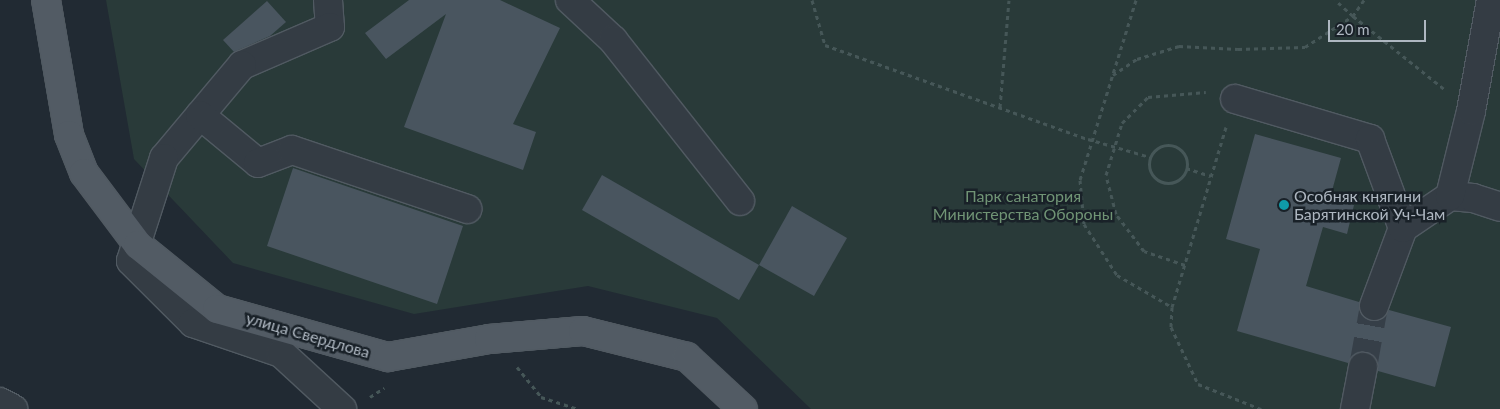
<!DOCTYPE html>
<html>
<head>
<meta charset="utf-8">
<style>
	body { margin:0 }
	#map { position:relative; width:1500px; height:409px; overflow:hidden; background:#212a33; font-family:Lato,sans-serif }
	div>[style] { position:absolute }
	.green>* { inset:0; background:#293a39 }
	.building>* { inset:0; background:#49555f }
	.minor-tunnel>* { height:28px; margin-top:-14px; transform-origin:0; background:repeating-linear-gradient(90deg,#363f48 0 28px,transparent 0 42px) }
	.path>* { height:3px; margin-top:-1.5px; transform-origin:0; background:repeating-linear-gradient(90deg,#465758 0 4px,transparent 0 8px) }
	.path>.ring { margin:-1.5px; padding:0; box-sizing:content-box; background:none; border:3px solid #465758; border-radius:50% }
	.roads { filter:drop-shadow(1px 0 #515a62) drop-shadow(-1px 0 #515a62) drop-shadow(0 1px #515a62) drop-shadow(0 -1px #515a62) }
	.minor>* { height:28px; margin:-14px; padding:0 14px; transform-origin:14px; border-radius:14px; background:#343c44 }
	.major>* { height:28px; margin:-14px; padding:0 14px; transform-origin:14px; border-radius:14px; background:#525b64 }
	.dots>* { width:14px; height:14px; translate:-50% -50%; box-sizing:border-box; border:2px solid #192128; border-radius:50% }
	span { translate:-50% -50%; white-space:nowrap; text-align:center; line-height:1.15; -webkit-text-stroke:5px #192128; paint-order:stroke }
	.park-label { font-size:16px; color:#709475 }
	.poi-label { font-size:16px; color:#aeb7c1 }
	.left { translate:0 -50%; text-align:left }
	.street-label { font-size:16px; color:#aeb7c1 }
	.scale { position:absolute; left:1328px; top:20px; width:98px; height:22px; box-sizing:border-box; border:2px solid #aeb7c1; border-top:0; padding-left:6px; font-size:15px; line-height:18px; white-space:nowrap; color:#aeb7c1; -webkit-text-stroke:4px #192128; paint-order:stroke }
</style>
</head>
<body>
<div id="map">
	<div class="green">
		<i style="clip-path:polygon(106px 0,1500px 0,1500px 409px,811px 409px,717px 318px,588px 286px,414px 314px,233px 263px,134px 159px)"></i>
	</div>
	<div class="building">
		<i style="clip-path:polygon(409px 0,500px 0,560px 28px,513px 124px,536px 132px,523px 170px,404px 127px,446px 14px,386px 59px,365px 33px)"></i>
		<i style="clip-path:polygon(267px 1px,286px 22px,270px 36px,234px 52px,223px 40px)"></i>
		<i style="clip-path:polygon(1255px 134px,1341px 158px,1330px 198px,1354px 205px,1347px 234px,1323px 227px,1306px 286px,1359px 302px,1362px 316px,1369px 321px,1384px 318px,1389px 310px,1451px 327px,1435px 387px,1378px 371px,1378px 361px,1366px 352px,1357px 352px,1348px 363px,1237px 331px,1260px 249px,1226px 239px)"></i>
		<i style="clip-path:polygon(293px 168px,463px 226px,437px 304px,267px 246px)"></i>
		<i style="clip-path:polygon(602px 175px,759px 265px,739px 300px,582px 210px)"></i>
		<i style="clip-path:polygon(792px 206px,847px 238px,814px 296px,759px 265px)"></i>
	</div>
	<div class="minor-tunnel">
		<i style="left:1363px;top:367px;width:62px;rotate:-79.8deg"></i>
	</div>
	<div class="path">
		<i style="left:812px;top:0;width:47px;rotate:73.9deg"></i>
		<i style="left:825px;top:45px;width:279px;rotate:19.7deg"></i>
		<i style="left:1088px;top:139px;width:65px;rotate:16.2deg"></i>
		<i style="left:1136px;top:0;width:189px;rotate:107.3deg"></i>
		<i style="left:1080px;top:180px;width:44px;rotate:84.8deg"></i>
		<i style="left:1084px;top:224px;width:61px;rotate:57.1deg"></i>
		<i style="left:1117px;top:275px;width:64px;rotate:30.2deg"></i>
		<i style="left:1364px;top:0;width:19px;rotate:125deg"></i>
		<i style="left:1353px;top:16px;width:117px;rotate:38.7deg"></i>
		<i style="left:1113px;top:75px;width:29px;rotate:-34deg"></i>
		<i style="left:1137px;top:59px;width:44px;rotate:-17.2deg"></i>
		<i style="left:1179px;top:46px;width:59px;rotate:2.9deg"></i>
		<i style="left:1238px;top:49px;width:67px;rotate:-1.7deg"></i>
		<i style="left:1305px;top:47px;width:57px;rotate:-32.9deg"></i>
		<i style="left:1353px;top:16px;width:24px;rotate:-138deg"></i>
		<i style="left:1000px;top:107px;width:107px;rotate:-85.2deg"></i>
		<i style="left:1226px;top:127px;width:188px;rotate:106.7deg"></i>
		<i style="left:1172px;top:307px;width:20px;rotate:93deg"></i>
		<i style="left:1171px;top:327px;width:63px;rotate:64.7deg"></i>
		<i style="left:1198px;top:384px;width:68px;rotate:21.6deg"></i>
		<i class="ring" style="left:1149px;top:145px;width:35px;height:35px"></i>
		<i style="left:1186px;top:168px;width:26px;rotate:18deg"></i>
		<i style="left:1185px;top:265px;width:43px;rotate:-161.1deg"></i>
		<i style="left:1144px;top:251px;width:46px;rotate:-127.1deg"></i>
		<i style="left:1116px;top:214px;width:40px;rotate:-104.4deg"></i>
		<i style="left:1106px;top:175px;width:54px;rotate:-72.9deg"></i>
		<i style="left:1122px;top:123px;width:37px;rotate:-45deg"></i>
		<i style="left:1148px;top:97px;width:58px;rotate:-4.9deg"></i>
		<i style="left:517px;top:367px;width:38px;rotate:51deg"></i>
		<i style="left:541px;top:397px;width:38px;rotate:18deg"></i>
		<i style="left:370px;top:397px;width:17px;rotate:-33deg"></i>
	</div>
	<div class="roads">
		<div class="minor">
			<i style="left:328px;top:0;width:27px;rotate:86deg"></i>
			<i style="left:330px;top:27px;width:96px;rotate:156.6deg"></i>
			<i style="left:242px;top:65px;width:121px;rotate:130deg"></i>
			<i style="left:164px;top:158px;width:108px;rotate:107.8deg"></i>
			<i style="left:131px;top:261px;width:88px;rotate:45deg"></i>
			<i style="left:193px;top:323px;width:93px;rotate:18.8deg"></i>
			<i style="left:281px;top:353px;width:83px;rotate:42.6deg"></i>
			<i style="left:570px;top:0;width:59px;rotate:42.9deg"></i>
			<i style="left:613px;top:40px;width:205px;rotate:51.7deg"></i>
			<i style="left:1235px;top:99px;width:141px;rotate:16.5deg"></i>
			<i style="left:1370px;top:139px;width:95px;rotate:69.7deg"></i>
			<i style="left:200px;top:115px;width:75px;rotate:39.6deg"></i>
			<i style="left:258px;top:163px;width:36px;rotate:-21deg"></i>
			<i style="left:292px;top:150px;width:185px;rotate:18.6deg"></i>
			<i style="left:1450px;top:196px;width:23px;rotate:5deg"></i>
			<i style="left:1473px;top:198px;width:28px;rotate:18deg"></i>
			<i style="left:1374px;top:306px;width:83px;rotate:-69.6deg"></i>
			<i style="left:1403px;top:228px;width:57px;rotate:-34.2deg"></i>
			<i style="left:1450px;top:196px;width:88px;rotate:-76.1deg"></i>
			<i style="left:1471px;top:111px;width:113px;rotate:-79.8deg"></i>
			<i style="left:0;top:402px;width:15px;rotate:28deg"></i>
			<i style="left:1355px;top:409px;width:43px;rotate:-79.2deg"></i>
		</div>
		<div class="major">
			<i style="left:46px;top:0;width:137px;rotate:80.3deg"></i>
			<i style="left:69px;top:135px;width:41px;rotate:68.5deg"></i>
			<i style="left:84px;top:173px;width:90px;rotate:53.1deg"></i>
			<i style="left:138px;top:245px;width:102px;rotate:39deg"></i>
			<i style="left:217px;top:309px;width:178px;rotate:15.7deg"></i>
			<i style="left:388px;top:357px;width:103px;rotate:-10.1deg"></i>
			<i style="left:489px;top:339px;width:94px;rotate:-4.9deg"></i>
			<i style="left:583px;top:331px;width:107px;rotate:14deg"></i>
			<i style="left:687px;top:357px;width:76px;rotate:42.9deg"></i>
		</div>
	</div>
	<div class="dots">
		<i style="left:1284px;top:205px;background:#0f9aa8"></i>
	</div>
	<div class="park-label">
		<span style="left:1023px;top:205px">Парк санатория<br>Министерства Обороны</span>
	</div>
	<div class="poi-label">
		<span class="left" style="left:1294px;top:205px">Особняк княгини<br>Барятинской Уч-Чам</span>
	</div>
	<div class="street-label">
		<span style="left:308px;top:335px;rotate:16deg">улица Свердлова</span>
	</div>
	<div class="scale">20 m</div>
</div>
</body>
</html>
